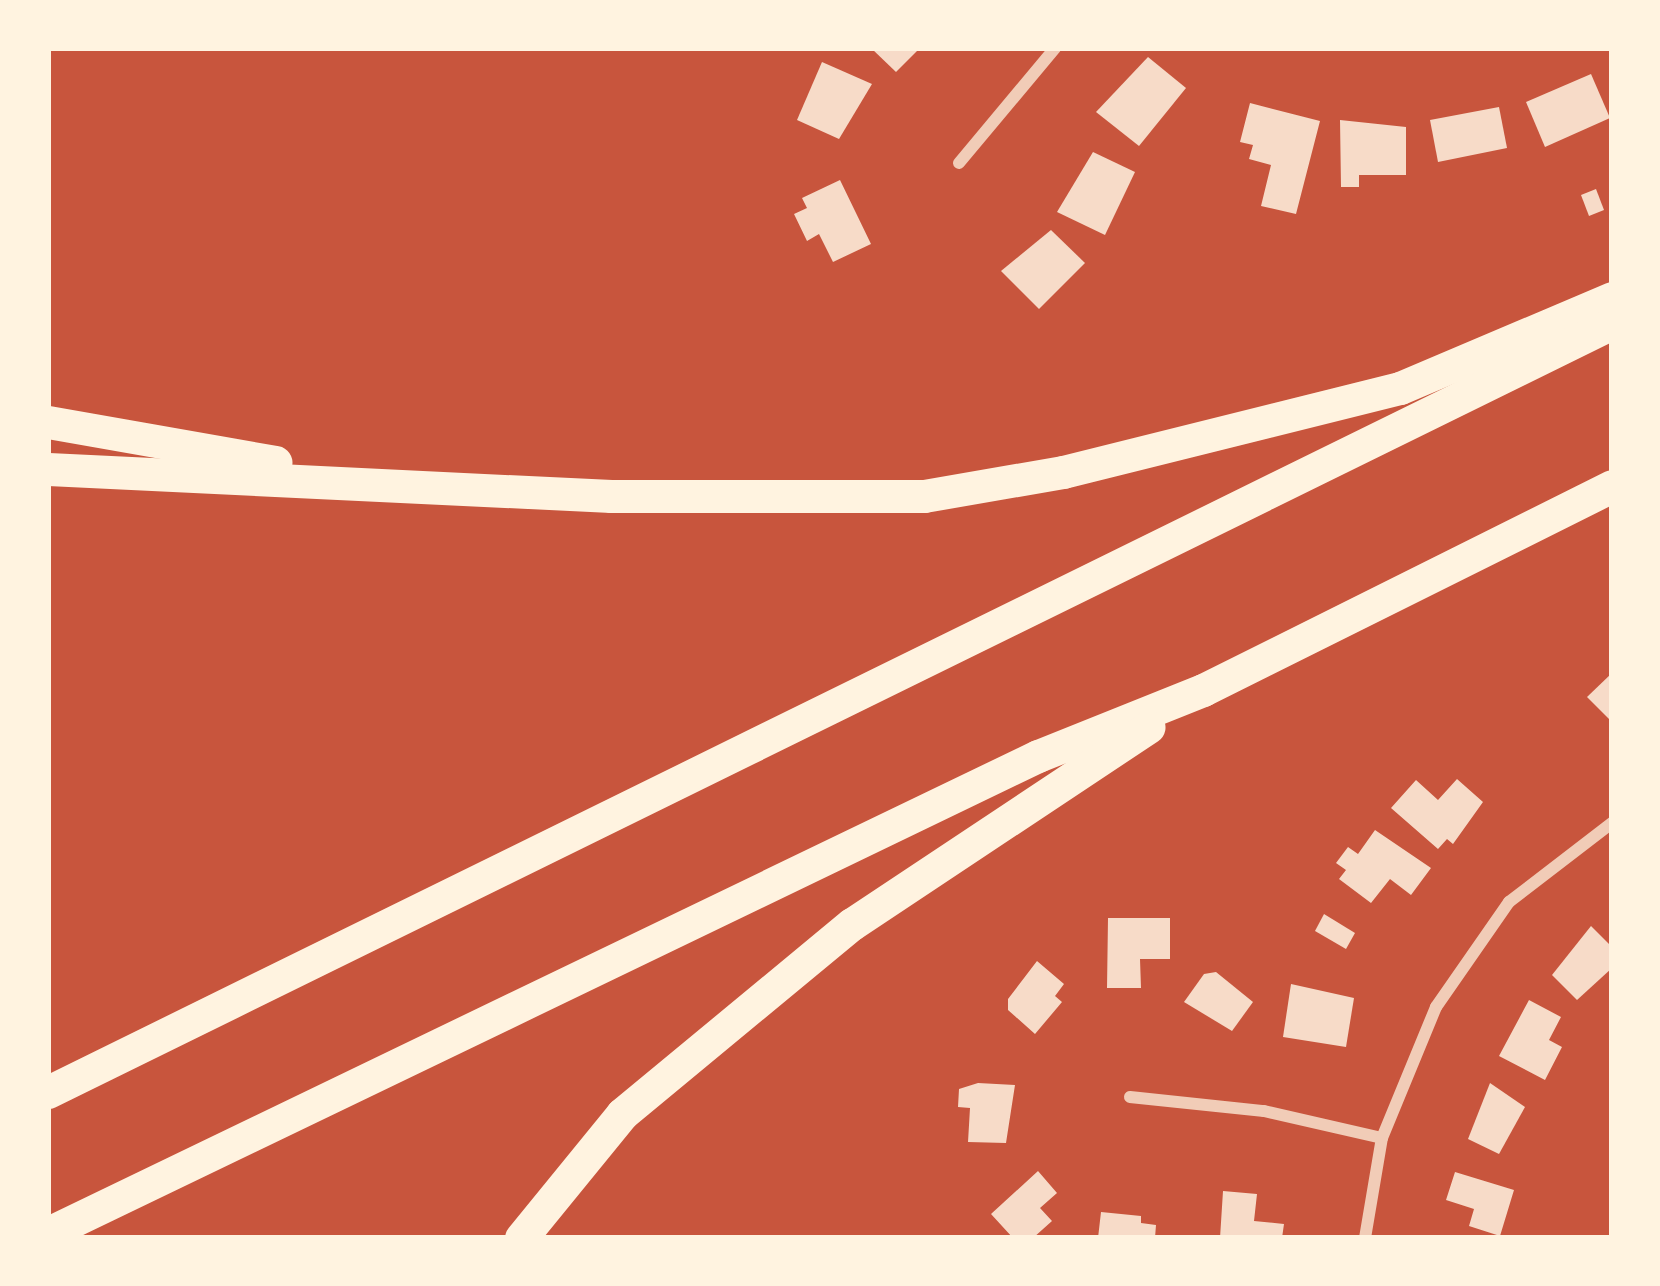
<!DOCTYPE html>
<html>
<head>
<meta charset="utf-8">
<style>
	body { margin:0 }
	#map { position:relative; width:1660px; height:1286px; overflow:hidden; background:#c8553d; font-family:"Fira Sans",sans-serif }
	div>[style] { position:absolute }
	.building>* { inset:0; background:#f7dbc8 }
	.minor>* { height:12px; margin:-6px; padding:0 6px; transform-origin:6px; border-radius:6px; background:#f1ccb7 }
	.motorway>* { height:33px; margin:-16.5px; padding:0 16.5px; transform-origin:16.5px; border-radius:16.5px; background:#fff3e0 }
	span { translate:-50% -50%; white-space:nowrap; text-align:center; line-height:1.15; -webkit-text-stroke:9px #fff3e0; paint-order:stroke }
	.frame { position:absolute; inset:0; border:51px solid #fff3e0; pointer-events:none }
</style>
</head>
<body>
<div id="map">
	<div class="building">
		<i style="clip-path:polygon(871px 48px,920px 48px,896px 72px)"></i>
		<i style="clip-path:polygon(1148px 57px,1186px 88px,1139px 146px,1096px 112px)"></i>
		<i style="clip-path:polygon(822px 62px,872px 84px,839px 139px,797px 120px)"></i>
		<i style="clip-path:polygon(1591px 74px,1610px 118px,1545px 147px,1526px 102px)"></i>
		<i style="clip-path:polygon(1250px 103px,1320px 121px,1296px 214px,1261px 206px,1271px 165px,1249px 159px,1253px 145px,1240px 142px)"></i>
		<i style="clip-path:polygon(1499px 107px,1507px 148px,1438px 162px,1430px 120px)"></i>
		<i style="clip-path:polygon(1340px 120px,1406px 127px,1406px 175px,1359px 175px,1359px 187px,1341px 187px)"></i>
		<i style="clip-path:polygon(1093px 152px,1135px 172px,1105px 235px,1057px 212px)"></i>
		<i style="clip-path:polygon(840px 180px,871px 244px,833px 262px,819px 234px,807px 241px,794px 214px,807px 208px,802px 198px)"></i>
		<i style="clip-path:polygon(1596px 189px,1604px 210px,1589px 216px,1581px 195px)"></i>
		<i style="clip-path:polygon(1051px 230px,1085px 263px,1039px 309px,1001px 271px)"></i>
		<i style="clip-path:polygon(1612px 673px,1612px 722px,1587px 697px)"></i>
		<i style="clip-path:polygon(1457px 779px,1483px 802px,1453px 844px,1447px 839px,1438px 849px,1391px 808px,1416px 780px,1438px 800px)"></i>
		<i style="clip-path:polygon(1375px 830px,1431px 868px,1411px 895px,1390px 879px,1371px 903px,1339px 879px,1346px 870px,1336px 863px,1348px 847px,1358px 854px)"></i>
		<i style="clip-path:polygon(1324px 914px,1355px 933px,1346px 949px,1315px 931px)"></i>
		<i style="clip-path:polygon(1108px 918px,1170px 918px,1170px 959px,1140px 959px,1141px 988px,1107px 988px)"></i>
		<i style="clip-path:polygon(1591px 926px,1612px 947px,1612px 968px,1577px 1000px,1552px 975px)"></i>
		<i style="clip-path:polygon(1037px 961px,1064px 984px,1055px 996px,1062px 1002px,1035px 1034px,1008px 1010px,1008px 999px)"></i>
		<i style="clip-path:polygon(1216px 972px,1253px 1002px,1232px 1031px,1184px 1002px,1204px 974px)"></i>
		<i style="clip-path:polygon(1291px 984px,1354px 998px,1346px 1047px,1283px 1037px)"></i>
		<i style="clip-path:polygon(1529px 1000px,1561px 1017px,1549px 1040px,1562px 1047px,1545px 1080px,1499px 1056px)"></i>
		<i style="clip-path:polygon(978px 1083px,1015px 1085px,1006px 1143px,968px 1142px,970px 1108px,958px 1107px,959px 1089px)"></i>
		<i style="clip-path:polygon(1490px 1083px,1525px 1107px,1499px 1154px,1468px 1139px)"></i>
		<i style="clip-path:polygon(1038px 1171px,1057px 1193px,1040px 1208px,1052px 1221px,1033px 1238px,1013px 1238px,991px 1214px)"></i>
		<i style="clip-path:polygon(1455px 1172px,1514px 1190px,1500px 1236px,1469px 1226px,1474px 1209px,1446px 1200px)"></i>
		<i style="clip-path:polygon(1223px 1191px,1257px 1194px,1254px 1221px,1284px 1224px,1282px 1238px,1220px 1238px)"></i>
		<i style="clip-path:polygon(1101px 1212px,1141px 1216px,1141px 1223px,1156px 1225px,1155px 1238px,1098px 1238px)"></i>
	</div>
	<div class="minor">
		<i style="left:959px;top:163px;width:150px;rotate:-50.1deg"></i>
		<i style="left:1130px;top:1097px;width:135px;rotate:6deg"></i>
		<i style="left:1264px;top:1111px;width:121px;rotate:12.9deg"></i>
		<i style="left:1365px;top:1238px;width:101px;rotate:-80.4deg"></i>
		<i style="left:1382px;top:1138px;width:142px;rotate:-67.6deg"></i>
		<i style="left:1436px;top:1007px;width:128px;rotate:-55.2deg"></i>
		<i style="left:1509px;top:902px;width:130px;rotate:-37.5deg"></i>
	</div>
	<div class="motorway">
		<i style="left:48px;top:422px;width:231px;rotate:10deg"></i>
		<i style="left:48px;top:469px;width:564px;rotate:2.75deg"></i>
		<i style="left:611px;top:496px;width:313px"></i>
		<i style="left:924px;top:496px;width:141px;rotate:-9.8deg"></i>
		<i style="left:1063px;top:472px;width:347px;rotate:-14deg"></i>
		<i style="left:1400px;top:388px;width:230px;rotate:-23deg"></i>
		<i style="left:48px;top:1092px;width:1743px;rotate:-26.18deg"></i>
		<i style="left:48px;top:1233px;width:1099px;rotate:-25.73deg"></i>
		<i style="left:1038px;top:756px;width:178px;rotate:-21.8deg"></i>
		<i style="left:1203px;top:690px;width:457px;rotate:-26.5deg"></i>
		<i style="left:521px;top:1238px;width:160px;rotate:-50.8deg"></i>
		<i style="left:622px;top:1114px;width:298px;rotate:-39.6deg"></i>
		<i style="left:852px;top:924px;width:356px;rotate:-33.6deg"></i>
	</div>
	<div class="frame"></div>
</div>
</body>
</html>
